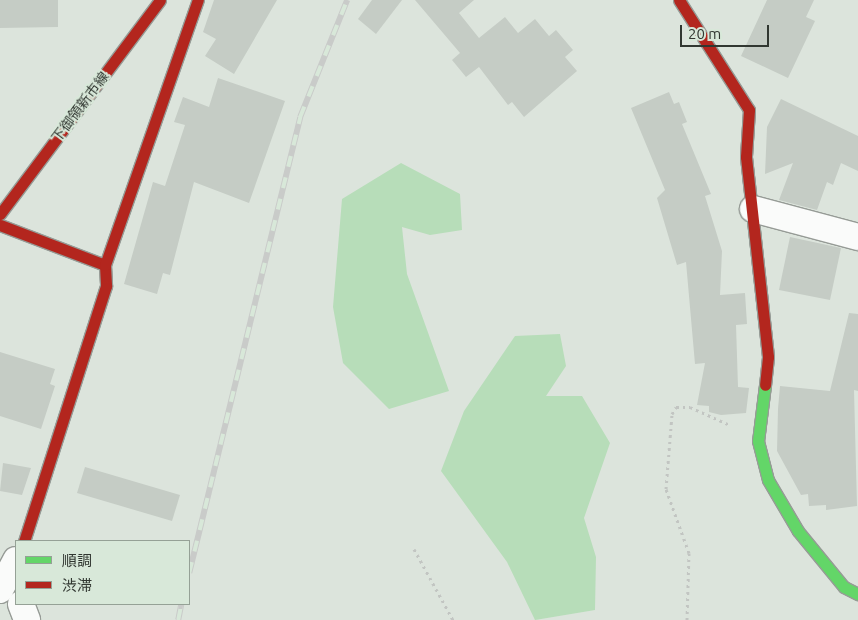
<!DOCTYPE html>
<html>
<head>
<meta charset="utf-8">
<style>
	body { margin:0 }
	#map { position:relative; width:858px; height:620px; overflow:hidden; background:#dce4dc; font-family:Ubuntu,"Noto Sans JP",sans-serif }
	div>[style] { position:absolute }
	.green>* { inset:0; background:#b7ddb9 }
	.building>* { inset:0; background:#c5ccc5 }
	.path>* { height:3px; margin-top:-1.5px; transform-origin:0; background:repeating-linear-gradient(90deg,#c2c5c2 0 2.5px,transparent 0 6.5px) }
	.roads { filter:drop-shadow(1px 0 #969b96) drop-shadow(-1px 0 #969b96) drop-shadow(0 1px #969b96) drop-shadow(0 -1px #969b96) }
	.street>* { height:26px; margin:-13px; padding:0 13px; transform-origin:13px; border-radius:13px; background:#fafbfa }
	.fast>* { height:11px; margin:-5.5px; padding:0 5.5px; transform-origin:5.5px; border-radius:5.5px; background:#63d668 }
	.jam>* { height:11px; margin:-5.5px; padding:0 5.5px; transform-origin:5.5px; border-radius:5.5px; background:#b3261e }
	.rail>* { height:5.5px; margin-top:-2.75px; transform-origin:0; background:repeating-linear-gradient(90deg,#d8e8d9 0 11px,#c9cbc9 0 22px); box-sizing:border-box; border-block:1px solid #c9cbc9 }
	span { translate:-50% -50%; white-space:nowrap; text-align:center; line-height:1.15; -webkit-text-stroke:4px #d8e8d9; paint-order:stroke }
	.street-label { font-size:14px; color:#313731 }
	.legend { position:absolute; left:15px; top:540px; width:175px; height:65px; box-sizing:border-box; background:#d8e8d9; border:1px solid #95a196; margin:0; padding:6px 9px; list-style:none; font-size:15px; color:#313731 }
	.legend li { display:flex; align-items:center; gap:10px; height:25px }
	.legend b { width:25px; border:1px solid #95a196 }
	.scale { position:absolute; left:680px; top:25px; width:89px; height:22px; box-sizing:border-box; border:2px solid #313731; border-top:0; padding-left:6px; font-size:15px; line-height:18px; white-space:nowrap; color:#313731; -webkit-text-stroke:4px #d8e8d9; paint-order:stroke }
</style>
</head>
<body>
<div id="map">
	<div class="green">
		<i style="clip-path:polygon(401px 163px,460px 194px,462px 230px,430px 235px,402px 227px,407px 274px,449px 391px,389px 409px,343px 363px,333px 307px,342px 199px)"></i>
		<i style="clip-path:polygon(560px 334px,566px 366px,546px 396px,582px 396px,610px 443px,584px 518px,596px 557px,595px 610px,535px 620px,507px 562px,441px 471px,464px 411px,515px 336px)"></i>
	</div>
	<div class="building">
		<i style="clip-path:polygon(0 0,58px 0,58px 27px,0 28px)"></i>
		<i style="clip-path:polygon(214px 0,277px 0,234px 74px,205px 56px,216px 39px,203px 32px)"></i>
		<i style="clip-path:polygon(372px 0,402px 0,376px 34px,358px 19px)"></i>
		<i style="clip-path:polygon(415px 0,474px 0,459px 13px,479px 38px,505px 17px,518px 33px,535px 19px,549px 36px,556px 30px,573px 50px,565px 57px,577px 71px,524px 117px,512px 102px,508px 105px,479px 67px,466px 77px,452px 60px,460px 53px)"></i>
		<i style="clip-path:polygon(767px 0,814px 0,806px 17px,815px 21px,788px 78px,741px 56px)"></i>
		<i style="clip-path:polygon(218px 78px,285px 101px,249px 203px,194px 182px,170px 275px,163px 273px,157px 294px,124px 284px,153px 182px,165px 186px,185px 125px,174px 122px,183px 97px,209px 107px)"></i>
		<i style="clip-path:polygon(669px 92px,674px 104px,679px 102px,687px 122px,682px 124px,711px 194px,705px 196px,722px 251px,720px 295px,745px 293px,747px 324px,736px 325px,738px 387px,749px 388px,746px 413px,721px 415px,709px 412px,709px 406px,697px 405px,705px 363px,695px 364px,686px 262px,677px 265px,657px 198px,665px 190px,631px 108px)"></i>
		<i style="clip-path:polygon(781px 99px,858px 136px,858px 171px,841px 163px,833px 185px,827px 182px,817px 210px,779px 200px,793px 163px,765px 174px,767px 127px)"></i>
		<i style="clip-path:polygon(790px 237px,841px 248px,830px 300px,779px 290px)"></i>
		<i style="clip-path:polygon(849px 313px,858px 314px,858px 391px,854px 390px,857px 506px,826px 510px,826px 505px,809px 506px,808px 494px,801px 495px,777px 451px,778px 409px,780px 386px,830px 391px)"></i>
		<i style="clip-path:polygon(0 352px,55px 369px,50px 384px,55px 386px,41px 429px,0 416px)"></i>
		<i style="clip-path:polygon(3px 463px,31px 468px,22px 495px,0 491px)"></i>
		<i style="clip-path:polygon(85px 467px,180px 495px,172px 521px,77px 493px)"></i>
	</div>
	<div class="path">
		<i style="left:414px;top:549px;width:81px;rotate:61.2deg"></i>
		<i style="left:687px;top:620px;width:67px;rotate:-88.3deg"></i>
		<i style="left:689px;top:553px;width:68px;rotate:-109.8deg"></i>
		<i style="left:666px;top:489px;width:75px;rotate:-85.4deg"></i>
		<i style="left:672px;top:414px;width:8px;rotate:-60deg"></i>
		<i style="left:676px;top:407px;width:14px"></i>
		<i style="left:690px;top:407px;width:44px;rotate:24.2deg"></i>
	</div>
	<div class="roads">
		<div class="street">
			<i style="left:753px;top:209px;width:109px;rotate:14.9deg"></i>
			<i style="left:0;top:590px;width:34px;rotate:-62deg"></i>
			<i style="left:21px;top:604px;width:17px;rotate:69deg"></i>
		</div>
		<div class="fast">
			<i style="left:765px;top:385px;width:56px;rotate:97.1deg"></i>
			<i style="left:758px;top:441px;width:40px;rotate:75.6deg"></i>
			<i style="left:768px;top:480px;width:59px;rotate:59.5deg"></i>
			<i style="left:798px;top:531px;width:72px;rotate:50.6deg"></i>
			<i style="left:844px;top:587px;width:16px;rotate:27deg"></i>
		</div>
		<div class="jam">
			<i style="left:679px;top:0;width:130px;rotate:57.5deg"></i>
			<i style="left:749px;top:110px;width:47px;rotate:93.7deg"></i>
			<i style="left:746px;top:157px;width:201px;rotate:83.7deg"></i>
			<i style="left:768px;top:357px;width:28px;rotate:96deg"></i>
			<i style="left:0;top:214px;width:267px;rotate:-53.2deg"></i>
			<i style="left:0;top:225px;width:112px;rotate:20.9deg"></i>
			<i style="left:105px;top:265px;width:21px;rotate:87deg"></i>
			<i style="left:106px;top:286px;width:268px;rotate:107.8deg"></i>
			<i style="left:105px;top:265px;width:281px;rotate:-70.7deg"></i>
		</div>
	</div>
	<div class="rail">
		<i style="left:189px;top:573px;width:469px;rotate:-76.3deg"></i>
		<i style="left:300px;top:117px;width:126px;rotate:-68.1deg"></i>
		<i style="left:178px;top:620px;width:16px;rotate:-79deg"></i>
	</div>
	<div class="street-label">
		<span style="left:80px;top:107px;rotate:-53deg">下御領新市線</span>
	</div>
	<ul class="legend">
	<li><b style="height:6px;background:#63d668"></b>順調</li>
	<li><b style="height:6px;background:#b3261e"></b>渋滞</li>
	</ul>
	<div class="scale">20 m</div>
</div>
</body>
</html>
